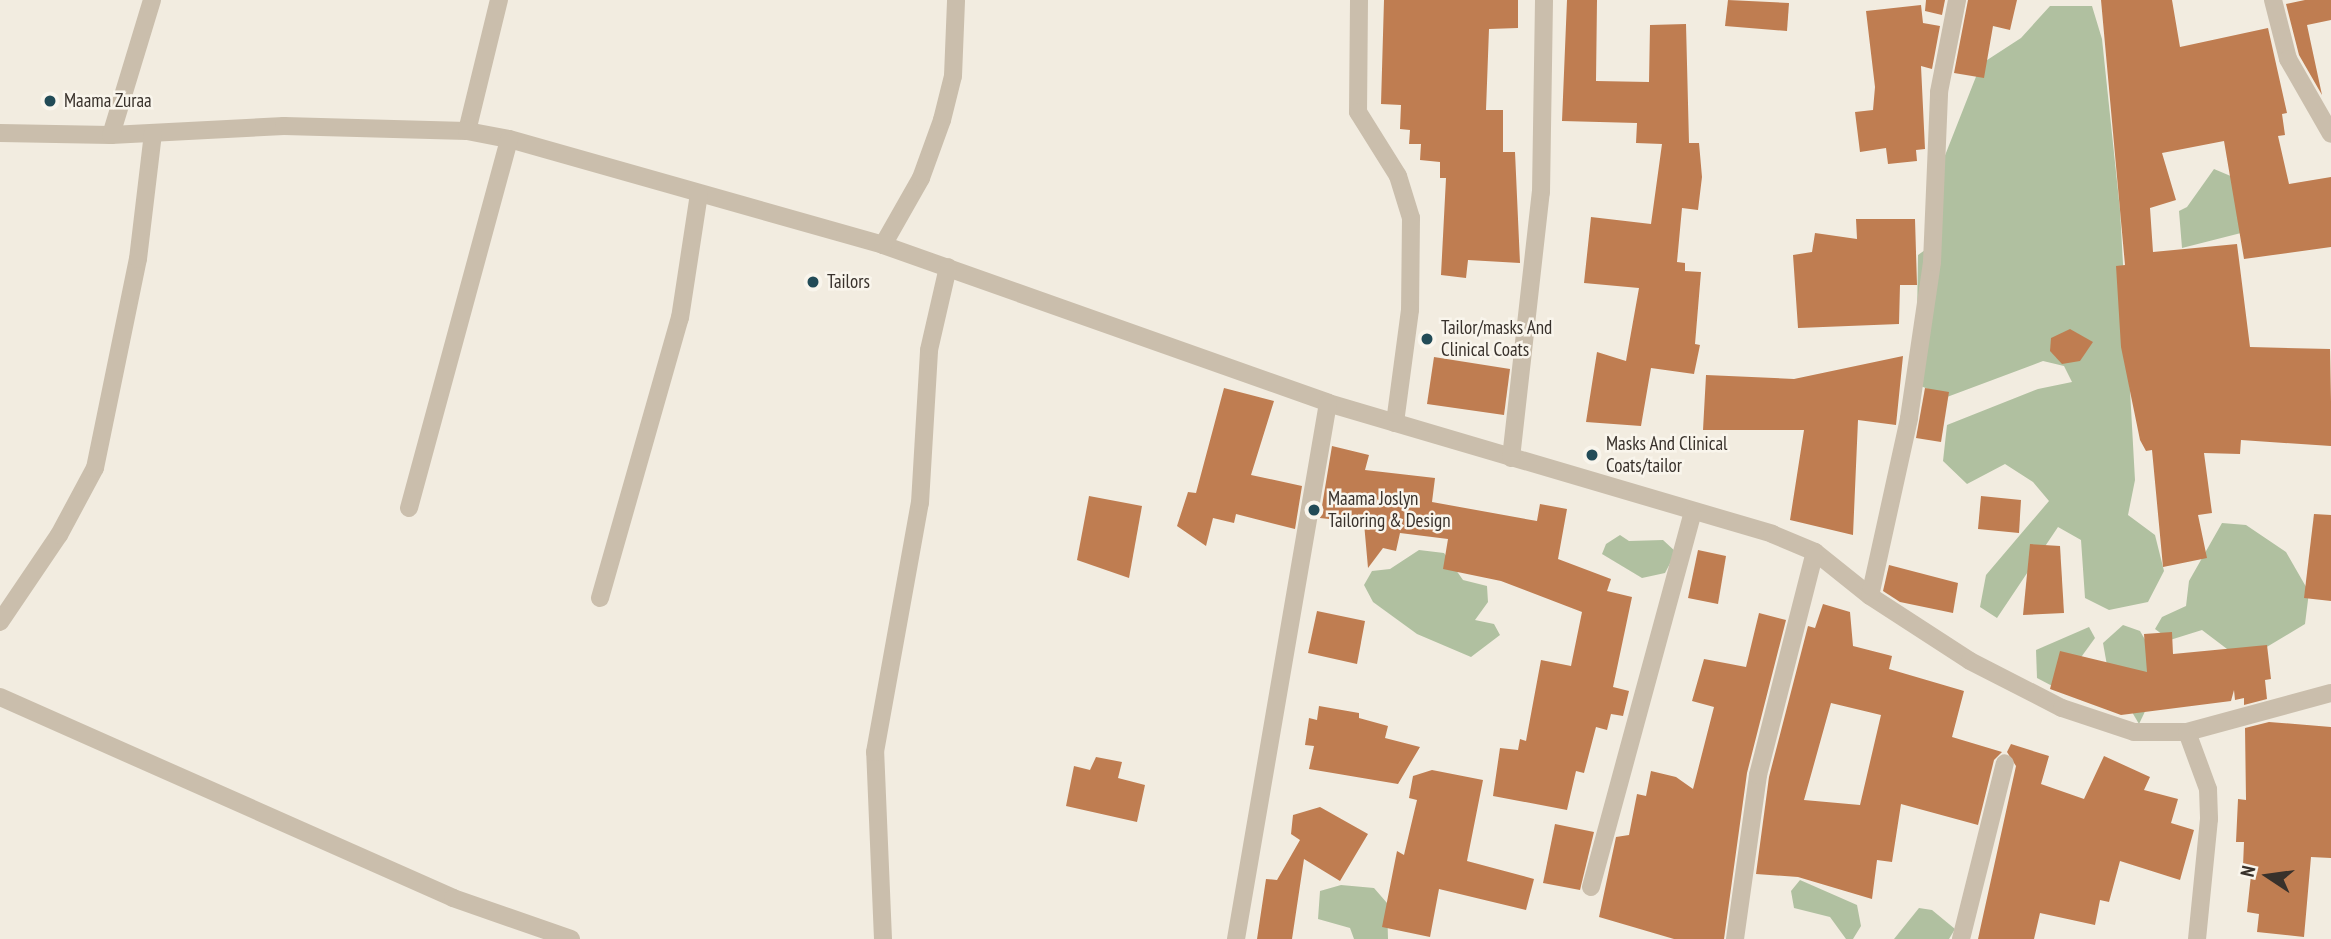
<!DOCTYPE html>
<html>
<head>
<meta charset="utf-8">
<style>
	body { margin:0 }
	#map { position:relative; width:2331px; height:939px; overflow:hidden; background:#f2ece0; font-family:"PT Sans Narrow",sans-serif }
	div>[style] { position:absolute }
	.green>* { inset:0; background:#b0c0a0 }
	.building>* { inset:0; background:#bf7d51 }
	.minor>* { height:18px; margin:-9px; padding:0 9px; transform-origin:9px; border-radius:9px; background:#cabeac }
	.dots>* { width:19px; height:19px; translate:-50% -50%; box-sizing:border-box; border:4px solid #f9f5ec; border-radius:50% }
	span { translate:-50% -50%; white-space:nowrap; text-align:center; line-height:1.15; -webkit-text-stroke:5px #f9f5ec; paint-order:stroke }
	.poi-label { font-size:19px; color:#38312b }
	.left { translate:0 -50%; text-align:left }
	.north { position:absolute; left:2233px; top:841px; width:70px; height:70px; -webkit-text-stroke:5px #f9f5ec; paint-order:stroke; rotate:283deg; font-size:19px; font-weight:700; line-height:28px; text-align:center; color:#38312b }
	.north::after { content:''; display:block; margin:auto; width:24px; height:32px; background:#38312b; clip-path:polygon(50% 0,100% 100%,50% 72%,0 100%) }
</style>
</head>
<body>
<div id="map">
	<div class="green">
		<i style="clip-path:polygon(2050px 6px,2092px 6px,2102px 39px,2120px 210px,2135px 480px,2128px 515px,2155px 535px,2164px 571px,2148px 602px,2109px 610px,2085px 598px,2081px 540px,2058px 527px,1997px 618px,1980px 607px,1986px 575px,2049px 501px,2033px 482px,2005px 464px,1967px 484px,1943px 461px,1947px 425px,2038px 389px,2072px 382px,2064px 366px,2043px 361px,1947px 397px,1916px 384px,1918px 255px,1939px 240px,1931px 191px,1981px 64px,2021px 38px)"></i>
		<i style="clip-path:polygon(2214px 169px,2233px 177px,2241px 233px,2182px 248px,2179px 211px,2187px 207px)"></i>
		<i style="clip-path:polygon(2222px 523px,2246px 525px,2286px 552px,2309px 592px,2305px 624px,2255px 654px,2235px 655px,2202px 630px,2170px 640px,2155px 629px,2162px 617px,2186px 606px,2189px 581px)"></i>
		<i style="clip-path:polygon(1620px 535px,1629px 541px,1663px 540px,1676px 552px,1665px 573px,1642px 578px,1602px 554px,1606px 544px)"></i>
		<i style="clip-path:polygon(1419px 550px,1444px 553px,1463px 580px,1487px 586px,1488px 602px,1475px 620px,1494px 624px,1500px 635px,1471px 657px,1417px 634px,1373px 602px,1364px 585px,1372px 571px,1390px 569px)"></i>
		<i style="clip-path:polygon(2123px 625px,2140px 631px,2151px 650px,2150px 701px,2139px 724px,2108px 671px,2103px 643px)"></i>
		<i style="clip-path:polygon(2089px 627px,2095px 638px,2058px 689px,2037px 678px,2036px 650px)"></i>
		<i style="clip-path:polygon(1800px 880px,1857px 905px,1861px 926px,1853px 939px,1846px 939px,1830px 917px,1794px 908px,1791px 891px)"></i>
		<i style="clip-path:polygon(1341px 885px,1374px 888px,1387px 903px,1388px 939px,1354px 939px,1350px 928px,1318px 919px,1320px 891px)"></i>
		<i style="clip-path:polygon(1919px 908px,1932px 910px,1955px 929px,1949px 939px,1894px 939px)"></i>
	</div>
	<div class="building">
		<i style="clip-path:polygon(1384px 0,1518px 0,1518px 28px,1489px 29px,1486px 110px,1503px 110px,1503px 152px,1515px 152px,1520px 263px,1468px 260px,1466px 278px,1441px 275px,1446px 178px,1440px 178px,1440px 162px,1420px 160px,1421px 144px,1409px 144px,1410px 130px,1400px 129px,1401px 105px,1381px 104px)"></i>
		<i style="clip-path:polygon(1567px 0,1597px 0,1596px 81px,1649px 82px,1650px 25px,1686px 24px,1689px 143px,1699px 143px,1702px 177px,1698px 210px,1682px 208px,1677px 262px,1685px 263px,1685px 271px,1701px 272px,1695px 344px,1700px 345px,1694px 374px,1651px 368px,1641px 426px,1586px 422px,1597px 352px,1626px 361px,1639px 288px,1584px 283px,1591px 217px,1651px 224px,1662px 144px,1636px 143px,1637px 123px,1562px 121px)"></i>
		<i style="clip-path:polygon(1728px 0,1789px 3px,1787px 31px,1725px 26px)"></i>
		<i style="clip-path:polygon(1926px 0,1945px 0,1942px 15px,1925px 11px)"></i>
		<i style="clip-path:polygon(1968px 0,2017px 0,2010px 30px,1993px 26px,1984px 78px,1954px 73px)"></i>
		<i style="clip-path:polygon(2101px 0,2172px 0,2180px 47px,2268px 28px,2287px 113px,2282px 114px,2285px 135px,2278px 136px,2289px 184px,2331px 177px,2331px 247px,2244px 259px,2224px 141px,2162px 153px,2176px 200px,2150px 208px,2153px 252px,2237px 244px,2250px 347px,2330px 349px,2331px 402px,2331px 446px,2241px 440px,2240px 454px,2204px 453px,2212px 513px,2198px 515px,2207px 558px,2163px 567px,2152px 450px,2146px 451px,2140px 440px,2121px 347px,2116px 266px,2125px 265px)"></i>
		<i style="clip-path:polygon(2305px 0,2331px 0,2331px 20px,2307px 25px,2322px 95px,2299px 55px,2286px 4px)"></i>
		<i style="clip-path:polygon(1921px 5px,1923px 23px,1940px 26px,1932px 69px,1921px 66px,1925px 149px,1916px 150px,1917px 161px,1888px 164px,1886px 148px,1860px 152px,1855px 112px,1873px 110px,1875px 87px,1866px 11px)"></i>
		<i style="clip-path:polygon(1856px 219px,1915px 219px,1917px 285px,1900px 285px,1899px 324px,1798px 328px,1793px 255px,1812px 252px,1815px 233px,1857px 239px)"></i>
		<i style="clip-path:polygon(2070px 329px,2093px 342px,2080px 361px,2062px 364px,2050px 351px,2051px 338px)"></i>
		<i style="clip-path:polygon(1903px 356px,1896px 425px,1858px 420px,1853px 535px,1790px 520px,1804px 430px,1703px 430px,1706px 375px,1794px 379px)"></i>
		<i style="clip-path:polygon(1434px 357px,1510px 369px,1504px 415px,1427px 404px)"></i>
		<i style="clip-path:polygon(1224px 388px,1274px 401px,1251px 475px,1302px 486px,1295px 529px,1236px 514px,1234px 523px,1213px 518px,1206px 546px,1177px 526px,1188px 492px,1196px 493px)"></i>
		<i style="clip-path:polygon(1925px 388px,1949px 392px,1941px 442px,1916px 438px)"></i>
		<i style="clip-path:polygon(1332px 446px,1369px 455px,1365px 470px,1435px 478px,1432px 502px,1537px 521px,1540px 504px,1567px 509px,1558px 559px,1611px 579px,1607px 591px,1632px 597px,1613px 687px,1629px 691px,1623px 716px,1611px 714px,1607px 730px,1596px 727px,1584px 773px,1576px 771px,1567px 810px,1493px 796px,1500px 748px,1518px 750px,1520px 739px,1526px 741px,1541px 660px,1571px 666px,1582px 612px,1501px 581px,1443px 569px,1448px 539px,1400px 533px,1396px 551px,1383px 548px,1368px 568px,1364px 523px,1320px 518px)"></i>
		<i style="clip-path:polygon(1089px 496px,1142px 506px,1129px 578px,1077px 560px)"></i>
		<i style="clip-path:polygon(1981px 496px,2021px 500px,2019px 533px,1978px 529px)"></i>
		<i style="clip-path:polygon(2314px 514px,2331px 515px,2331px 601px,2304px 598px)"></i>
		<i style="clip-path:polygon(2030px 544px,2060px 546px,2064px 613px,2023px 615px)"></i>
		<i style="clip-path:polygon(1698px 550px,1726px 556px,1718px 604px,1688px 598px)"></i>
		<i style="clip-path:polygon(1889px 565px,1958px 583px,1953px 613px,1900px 602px,1883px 591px)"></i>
		<i style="clip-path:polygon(evenodd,1823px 604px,1850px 612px,1853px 646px,1892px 656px,1889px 669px,1964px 691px,1952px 737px,2002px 752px,1994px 760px,1978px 825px,1901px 804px,1892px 862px,1877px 860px,1872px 899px,1798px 877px,1756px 874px,1769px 777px,1808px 626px,1815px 628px,1823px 604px,1831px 703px,1881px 715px,1860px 805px,1804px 800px,1831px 703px)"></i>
		<i style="clip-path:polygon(1317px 611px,1365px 621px,1357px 664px,1308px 653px)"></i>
		<i style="clip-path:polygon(1759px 613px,1786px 620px,1747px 773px,1724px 939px,1674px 939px,1599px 917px,1616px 837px,1629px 835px,1637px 794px,1646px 796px,1651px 771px,1676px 777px,1693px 789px,1714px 707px,1692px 701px,1704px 659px,1746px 667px)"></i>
		<i style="clip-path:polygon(2172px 632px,2173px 654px,2267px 645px,2271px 679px,2265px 680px,2267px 699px,2244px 705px,2244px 698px,2235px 700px,2234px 690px,2231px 701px,2121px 715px,2050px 689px,2060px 651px,2147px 672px,2144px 634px)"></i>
		<i style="clip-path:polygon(1319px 706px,1359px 713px,1359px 718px,1388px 726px,1385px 738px,1420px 747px,1398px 784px,1309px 769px,1314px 746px,1305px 745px,1309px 718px,1317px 720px)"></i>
		<i style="clip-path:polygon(2269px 722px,2331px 727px,2331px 858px,2311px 857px,2304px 937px,2257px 932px,2259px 914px,2247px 912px,2252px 866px,2243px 866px,2244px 842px,2236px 842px,2238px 799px,2246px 800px,2245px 728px)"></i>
		<i style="clip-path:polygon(2011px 744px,2049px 756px,2041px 784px,2084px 799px,2104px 756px,2150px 777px,2144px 790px,2178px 799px,2171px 823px,2194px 830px,2180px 880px,2120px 861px,2109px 902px,2100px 900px,2095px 925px,2040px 913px,2034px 939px,1978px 939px,2016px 766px,2007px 752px)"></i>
		<i style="clip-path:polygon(1096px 757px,1122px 762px,1118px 778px,1145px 785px,1137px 822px,1066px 806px,1074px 766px,1090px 770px)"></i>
		<i style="clip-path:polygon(1432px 770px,1483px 780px,1467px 861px,1534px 879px,1526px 910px,1439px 889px,1430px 937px,1382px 927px,1397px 851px,1404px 855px,1417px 800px,1409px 798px,1413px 776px)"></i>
		<i style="clip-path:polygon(1320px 807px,1368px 834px,1340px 881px,1304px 859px,1292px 939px,1257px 939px,1266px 879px,1277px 880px,1300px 840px,1291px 834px,1293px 815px)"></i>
		<i style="clip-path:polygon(1555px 824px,1594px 832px,1580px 890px,1543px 883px)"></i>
	</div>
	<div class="minor">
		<i style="left:1359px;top:0;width:112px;rotate:90.5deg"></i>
		<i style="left:1358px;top:112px;width:75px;rotate:58deg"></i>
		<i style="left:1398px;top:176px;width:44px;rotate:72.8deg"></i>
		<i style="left:1411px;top:218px;width:92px;rotate:90.6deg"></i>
		<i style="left:1410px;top:310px;width:114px;rotate:97.6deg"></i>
		<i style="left:2273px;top:0;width:61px;rotate:75.7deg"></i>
		<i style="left:2288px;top:59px;width:86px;rotate:60.2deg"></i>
		<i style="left:467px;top:131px;width:135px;rotate:-76.3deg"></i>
		<i style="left:0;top:133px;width:111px;rotate:1deg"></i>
		<i style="left:111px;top:135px;width:173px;rotate:-3deg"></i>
		<i style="left:284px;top:126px;width:183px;rotate:1.6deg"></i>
		<i style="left:467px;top:131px;width:43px;rotate:10.8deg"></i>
		<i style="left:509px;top:139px;width:389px;rotate:15.8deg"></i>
		<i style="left:883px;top:245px;width:472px;rotate:19.5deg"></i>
		<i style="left:1328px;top:403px;width:463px;rotate:16.4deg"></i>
		<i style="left:1772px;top:534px;width:47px;rotate:22.7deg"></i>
		<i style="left:1815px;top:552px;width:70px;rotate:38.7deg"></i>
		<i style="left:1870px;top:596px;width:119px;rotate:33deg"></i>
		<i style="left:1970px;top:661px;width:103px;rotate:27.1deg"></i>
		<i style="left:2062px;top:708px;width:76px;rotate:18.4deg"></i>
		<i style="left:2134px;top:732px;width:53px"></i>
		<i style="left:2187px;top:732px;width:149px;rotate:-15.2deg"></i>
		<i style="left:111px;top:135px;width:141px;rotate:-73.1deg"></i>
		<i style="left:883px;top:245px;width:77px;rotate:-60.4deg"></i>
		<i style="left:921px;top:178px;width:62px;rotate:-70.1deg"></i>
		<i style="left:942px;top:120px;width:45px;rotate:-76deg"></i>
		<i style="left:953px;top:76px;width:76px;rotate:-87.7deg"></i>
		<i style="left:1511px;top:458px;width:268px;rotate:-83.6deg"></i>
		<i style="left:1541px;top:192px;width:192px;rotate:-89.1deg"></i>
		<i style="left:409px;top:508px;width:382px;rotate:-74.8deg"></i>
		<i style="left:1870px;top:596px;width:182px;rotate:-77.6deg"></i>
		<i style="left:1909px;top:418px;width:158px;rotate:-81.6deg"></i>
		<i style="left:1932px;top:262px;width:170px;rotate:-87.6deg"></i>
		<i style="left:1939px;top:92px;width:94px;rotate:-78.9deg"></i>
		<i style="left:600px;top:598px;width:291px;rotate:-74.1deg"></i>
		<i style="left:680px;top:318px;width:125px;rotate:-81.3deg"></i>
		<i style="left:0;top:622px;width:105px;rotate:-55.9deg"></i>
		<i style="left:59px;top:535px;width:76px;rotate:-61.8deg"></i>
		<i style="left:95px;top:468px;width:213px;rotate:-78.4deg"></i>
		<i style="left:138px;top:259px;width:127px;rotate:-83.2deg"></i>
		<i style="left:0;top:697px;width:496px;rotate:23.9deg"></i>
		<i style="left:453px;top:898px;width:125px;rotate:19.2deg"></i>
		<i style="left:2187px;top:732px;width:61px;rotate:69.8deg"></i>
		<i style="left:2208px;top:789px;width:30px;rotate:88deg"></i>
		<i style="left:2209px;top:819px;width:121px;rotate:95.7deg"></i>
		<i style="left:1591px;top:887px;width:386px;rotate:-74.8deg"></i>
		<i style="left:883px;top:939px;width:187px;rotate:-92.4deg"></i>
		<i style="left:875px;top:752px;width:253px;rotate:-79.8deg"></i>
		<i style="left:920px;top:503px;width:153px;rotate:-86.6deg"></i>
		<i style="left:929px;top:350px;width:85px;rotate:-77.1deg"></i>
		<i style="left:1236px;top:939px;width:544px;rotate:-80.26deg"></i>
		<i style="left:1735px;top:939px;width:166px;rotate:-82deg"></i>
		<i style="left:1758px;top:775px;width:230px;rotate:-75.7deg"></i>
		<i style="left:1961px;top:939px;width:181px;rotate:-76deg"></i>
	</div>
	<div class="dots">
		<i style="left:50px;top:101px;background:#224b57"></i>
		<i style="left:813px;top:282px;background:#224b57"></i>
		<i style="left:1427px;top:339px;background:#224b57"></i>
		<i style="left:1592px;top:455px;background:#224b57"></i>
		<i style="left:1314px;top:510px;background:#224b57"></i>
	</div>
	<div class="poi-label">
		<span class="left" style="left:64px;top:101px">Maama Zuraa</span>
		<span class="left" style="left:827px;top:282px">Tailors</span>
		<span class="left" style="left:1441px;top:339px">Tailor/masks And<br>Clinical Coats</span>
		<span class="left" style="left:1606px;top:455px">Masks And Clinical<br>Coats/tailor</span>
		<span class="left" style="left:1328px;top:510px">Maama Joslyn<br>Tailoring &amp; Design</span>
	</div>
	<div class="north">N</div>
</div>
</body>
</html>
